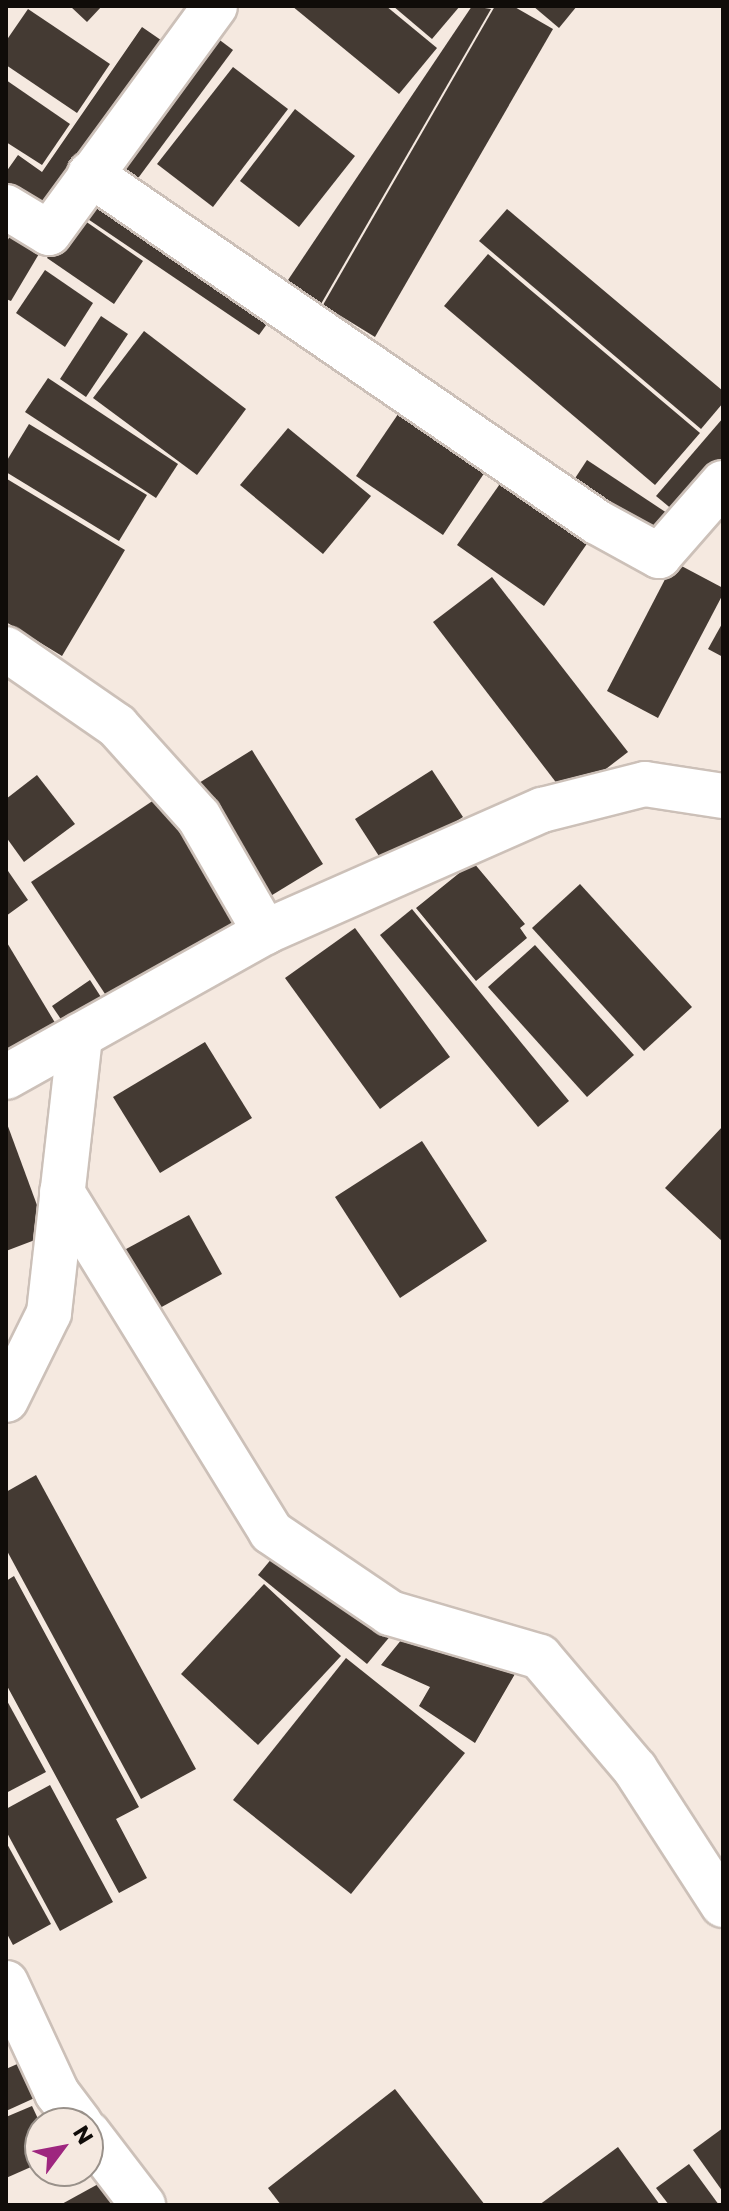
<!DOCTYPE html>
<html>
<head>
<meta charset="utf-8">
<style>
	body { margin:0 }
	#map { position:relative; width:729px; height:2211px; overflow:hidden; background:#f5e9e0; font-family:Poppins,sans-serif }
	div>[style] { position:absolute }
	.building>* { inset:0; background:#443a33 }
	.roads { filter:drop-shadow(2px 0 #ccc0b8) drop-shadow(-2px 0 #ccc0b8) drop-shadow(0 2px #ccc0b8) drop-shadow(0 -2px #ccc0b8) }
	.minor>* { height:44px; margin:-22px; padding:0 22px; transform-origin:22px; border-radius:22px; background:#fff }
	span { translate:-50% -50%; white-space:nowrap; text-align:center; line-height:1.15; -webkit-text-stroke:8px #f5e9e0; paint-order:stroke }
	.frame { position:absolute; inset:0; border:8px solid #100c09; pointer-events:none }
	.north { position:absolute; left:24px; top:2107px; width:80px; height:80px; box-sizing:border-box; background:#f5e9e0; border:2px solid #99918a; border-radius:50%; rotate:58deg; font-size:22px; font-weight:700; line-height:32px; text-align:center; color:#100c09 }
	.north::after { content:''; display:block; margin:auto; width:28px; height:36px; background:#9e267f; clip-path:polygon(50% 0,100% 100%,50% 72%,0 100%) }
</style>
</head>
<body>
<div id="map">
	<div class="building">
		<i style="clip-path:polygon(70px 6px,102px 6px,87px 22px)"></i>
		<i style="clip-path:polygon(292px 6px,386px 6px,437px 48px,399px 94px)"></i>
		<i style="clip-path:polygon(393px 6px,460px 6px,432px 39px)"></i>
		<i style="clip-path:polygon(472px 6px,491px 9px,321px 304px,286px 283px)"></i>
		<i style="clip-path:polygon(495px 6px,513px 6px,553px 29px,375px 337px,323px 305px)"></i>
		<i style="clip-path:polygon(533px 6px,577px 6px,559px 28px)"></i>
		<i style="clip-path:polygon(28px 9px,110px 64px,77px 113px,6px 65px,6px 41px)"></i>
		<i style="clip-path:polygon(142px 27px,171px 47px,50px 222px,6px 191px,6px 172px,18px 155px,42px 172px)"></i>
		<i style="clip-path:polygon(205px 29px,233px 50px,133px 185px,106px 165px)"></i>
		<i style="clip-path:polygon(233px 67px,288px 109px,213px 207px,157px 164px)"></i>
		<i style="clip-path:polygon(6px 80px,70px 124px,42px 165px,6px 142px)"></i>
		<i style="clip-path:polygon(295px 109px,355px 156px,299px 227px,240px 181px)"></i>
		<i style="clip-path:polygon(94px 185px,277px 310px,259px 335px,76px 211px)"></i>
		<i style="clip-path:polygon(507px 209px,723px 391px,723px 403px,701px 429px,479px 241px)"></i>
		<i style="clip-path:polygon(75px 214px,143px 261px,114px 304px,47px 258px)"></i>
		<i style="clip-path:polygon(17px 224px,46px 242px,11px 301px,6px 299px,6px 243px)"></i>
		<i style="clip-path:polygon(488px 254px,700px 433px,655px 485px,444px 306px)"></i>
		<i style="clip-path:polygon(45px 270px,93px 303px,65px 347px,16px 313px)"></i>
		<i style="clip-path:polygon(101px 316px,128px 334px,86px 397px,60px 379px)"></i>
		<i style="clip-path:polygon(144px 331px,246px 409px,197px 475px,93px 398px)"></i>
		<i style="clip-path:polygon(48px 378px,178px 464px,156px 498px,25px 412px)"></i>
		<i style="clip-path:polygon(409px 398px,495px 457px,443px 535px,356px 476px)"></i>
		<i style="clip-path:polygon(723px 418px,723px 476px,685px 520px,656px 496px)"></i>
		<i style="clip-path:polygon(29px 424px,147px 495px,119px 541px,6px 472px,6px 462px)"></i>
		<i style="clip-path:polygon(288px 428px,371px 496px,323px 554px,240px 485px)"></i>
		<i style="clip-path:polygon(587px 460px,676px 519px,657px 548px,568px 489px)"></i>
		<i style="clip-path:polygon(509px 471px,595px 532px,544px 606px,457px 545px)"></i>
		<i style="clip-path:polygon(7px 479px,125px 550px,62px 656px,6px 622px)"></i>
		<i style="clip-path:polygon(674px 562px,723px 588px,723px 594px,658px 718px,607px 691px)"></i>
		<i style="clip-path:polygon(492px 577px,628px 752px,568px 798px,433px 622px)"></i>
		<i style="clip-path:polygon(723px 622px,723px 657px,708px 649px)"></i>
		<i style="clip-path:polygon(252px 750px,323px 864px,264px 900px,194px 786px)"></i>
		<i style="clip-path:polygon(432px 770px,463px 817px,386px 867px,355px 819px)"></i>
		<i style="clip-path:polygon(37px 775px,75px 824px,24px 862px,6px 837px,6px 799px)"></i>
		<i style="clip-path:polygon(163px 794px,246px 919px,113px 1006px,31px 882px)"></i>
		<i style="clip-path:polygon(473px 862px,525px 924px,520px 928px,527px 938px,476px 981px,416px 908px)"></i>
		<i style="clip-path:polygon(6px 868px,28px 900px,6px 916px)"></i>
		<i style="clip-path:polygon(580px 884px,692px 1007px,644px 1051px,532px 928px)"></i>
		<i style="clip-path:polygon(412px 909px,569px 1101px,538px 1127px,380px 935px)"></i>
		<i style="clip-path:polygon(355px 928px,450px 1057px,380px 1109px,285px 978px)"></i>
		<i style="clip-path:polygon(6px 941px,63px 1036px,6px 1072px)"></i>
		<i style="clip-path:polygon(535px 945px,634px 1055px,587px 1097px,488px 987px)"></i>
		<i style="clip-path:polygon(90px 980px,108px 1008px,71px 1034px,52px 1006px)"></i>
		<i style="clip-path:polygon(205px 1042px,252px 1118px,160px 1173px,113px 1097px)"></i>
		<i style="clip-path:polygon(6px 1121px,48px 1235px,6px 1251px)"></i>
		<i style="clip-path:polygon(723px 1126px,723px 1242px,665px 1188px)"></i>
		<i style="clip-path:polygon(422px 1141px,487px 1241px,400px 1298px,335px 1197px)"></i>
		<i style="clip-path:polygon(189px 1215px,222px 1274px,147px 1315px,115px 1255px)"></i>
		<i style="clip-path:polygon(36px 1475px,196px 1769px,141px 1799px,6px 1549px,6px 1492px)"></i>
		<i style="clip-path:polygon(283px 1545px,392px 1634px,367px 1664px,258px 1575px)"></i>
		<i style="clip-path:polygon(14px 1576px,139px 1807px,116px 1819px,147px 1878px,119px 1893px,6px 1684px,6px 1581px)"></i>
		<i style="clip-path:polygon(264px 1584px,341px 1656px,258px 1745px,181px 1674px)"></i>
		<i style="clip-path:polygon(402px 1639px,519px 1667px,475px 1743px,419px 1706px,430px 1687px,381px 1665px)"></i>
		<i style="clip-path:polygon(346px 1658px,465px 1753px,351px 1894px,233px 1800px)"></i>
		<i style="clip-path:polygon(6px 1699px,46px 1772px,6px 1793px)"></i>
		<i style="clip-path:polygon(50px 1785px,113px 1902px,60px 1931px,6px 1831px,6px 1809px)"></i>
		<i style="clip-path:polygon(6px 1842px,51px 1924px,13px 1945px,6px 1932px)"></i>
		<i style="clip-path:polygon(24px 2061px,39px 2096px,6px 2111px,6px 2069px)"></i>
		<i style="clip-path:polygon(395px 2089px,485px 2205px,281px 2205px,268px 2188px)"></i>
		<i style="clip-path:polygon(32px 2106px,40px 2123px,40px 2163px,6px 2178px,6px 2117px)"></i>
		<i style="clip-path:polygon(723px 2128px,723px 2192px,693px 2150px)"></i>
		<i style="clip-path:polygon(618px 2147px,660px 2205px,539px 2205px)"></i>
		<i style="clip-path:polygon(689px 2164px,719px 2205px,669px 2205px,656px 2188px)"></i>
		<i style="clip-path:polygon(111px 2177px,126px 2205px,60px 2205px)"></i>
	</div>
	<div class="roads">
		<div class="minor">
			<i style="left:90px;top:174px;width:615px;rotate:34.47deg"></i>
			<i style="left:597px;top:522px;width:71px;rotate:28.7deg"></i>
			<i style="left:659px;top:556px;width:97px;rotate:-48.8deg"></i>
			<i style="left:6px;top:207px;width:50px;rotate:31.2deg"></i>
			<i style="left:49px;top:233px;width:281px;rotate:-53.8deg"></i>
			<i style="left:6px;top:649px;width:135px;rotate:34.7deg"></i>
			<i style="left:117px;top:726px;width:122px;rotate:48deg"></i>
			<i style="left:199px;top:817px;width:133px;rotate:60.1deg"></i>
			<i style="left:6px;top:1077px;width:297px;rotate:-29.2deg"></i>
			<i style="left:265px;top:932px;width:303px;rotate:-23.8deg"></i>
			<i style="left:542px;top:810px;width:106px;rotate:-14.2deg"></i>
			<i style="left:645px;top:784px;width:79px;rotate:8.7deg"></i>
			<i style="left:62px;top:1192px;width:399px;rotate:58.4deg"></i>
			<i style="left:271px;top:1532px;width:144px;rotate:34.2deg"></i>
			<i style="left:390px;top:1613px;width:156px;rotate:16.3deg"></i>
			<i style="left:540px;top:1657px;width:147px;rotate:49.7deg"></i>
			<i style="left:635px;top:1769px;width:162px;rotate:57.1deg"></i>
			<i style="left:6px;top:1400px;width:97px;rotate:-63.7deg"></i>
			<i style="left:49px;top:1313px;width:279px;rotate:-83.6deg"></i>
			<i style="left:6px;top:1983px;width:121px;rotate:65.1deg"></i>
			<i style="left:57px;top:2093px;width:38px;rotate:53deg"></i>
			<i style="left:88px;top:2133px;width:91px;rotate:52.6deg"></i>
		</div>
	</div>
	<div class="frame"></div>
	<div class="north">N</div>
</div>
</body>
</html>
